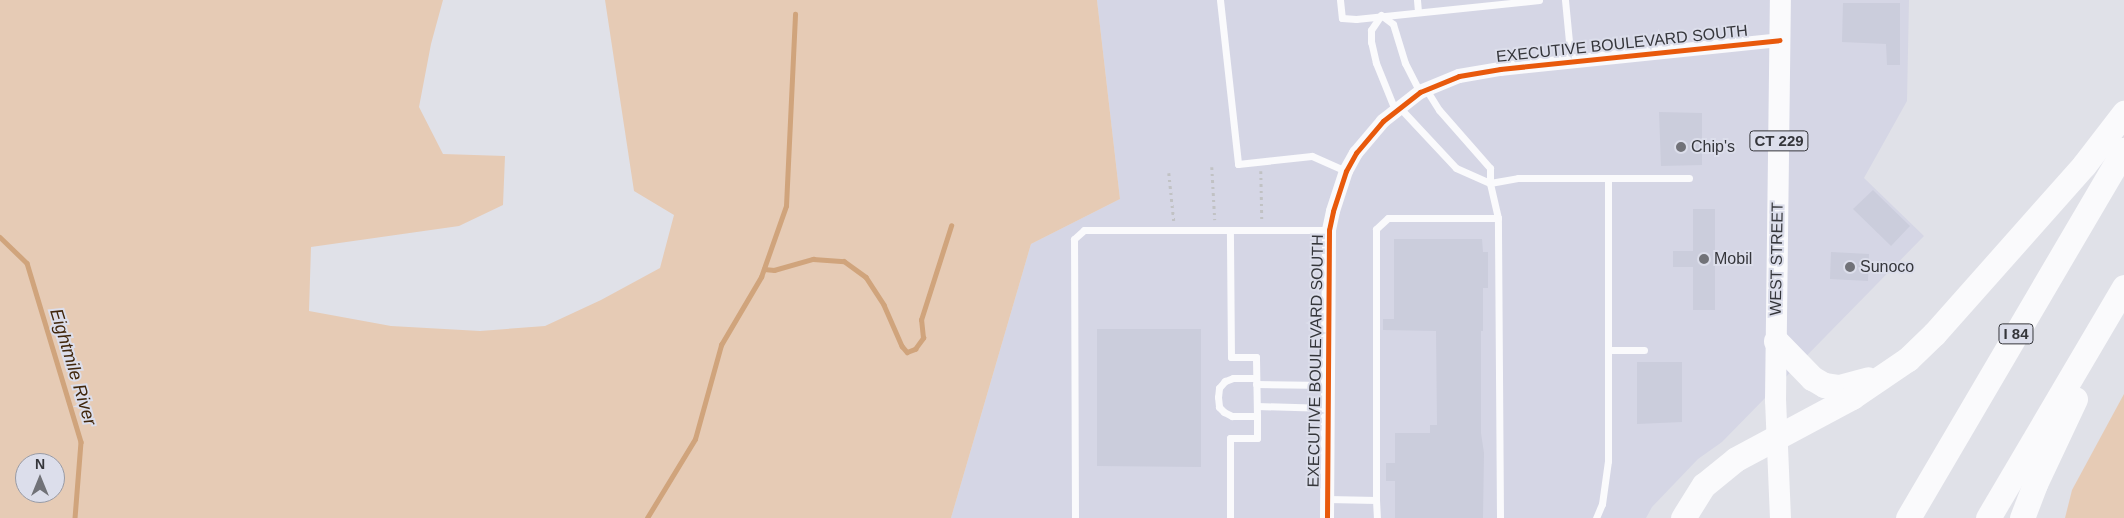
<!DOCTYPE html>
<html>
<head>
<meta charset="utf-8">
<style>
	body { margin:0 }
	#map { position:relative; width:2124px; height:518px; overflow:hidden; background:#e0e1e8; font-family:Helvetica,sans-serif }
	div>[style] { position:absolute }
	.built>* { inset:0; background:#d5d6e5 }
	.green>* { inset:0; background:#e6cbb5 }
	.stream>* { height:4.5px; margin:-2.25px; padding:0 2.25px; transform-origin:2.25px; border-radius:2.25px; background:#d0a47c }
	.building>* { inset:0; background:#cbcddc }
	.path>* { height:2.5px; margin-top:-1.25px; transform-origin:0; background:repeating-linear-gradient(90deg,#c1c2c4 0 2.5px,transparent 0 6.5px) }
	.lane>* { height:7px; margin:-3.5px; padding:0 3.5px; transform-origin:3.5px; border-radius:3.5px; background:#fafafc }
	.street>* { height:14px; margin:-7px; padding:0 7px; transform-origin:7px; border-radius:7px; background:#fafafc }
	.primary>* { height:21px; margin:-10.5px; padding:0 10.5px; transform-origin:10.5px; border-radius:10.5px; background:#fafafc }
	.highway>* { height:25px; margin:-12.5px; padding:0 12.5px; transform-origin:12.5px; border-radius:12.5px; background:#fafafc }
	.cycleway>* { height:5px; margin:-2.5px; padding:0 2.5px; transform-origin:2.5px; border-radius:2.5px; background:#e8590c }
	.dots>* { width:14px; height:14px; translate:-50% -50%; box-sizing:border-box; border:2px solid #dcdeeb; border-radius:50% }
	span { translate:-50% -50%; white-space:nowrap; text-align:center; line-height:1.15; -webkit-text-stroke:4px #dcdeeb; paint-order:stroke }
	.shield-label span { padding:1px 4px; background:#dcdeeb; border:1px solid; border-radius:4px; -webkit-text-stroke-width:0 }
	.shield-label { font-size:15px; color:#35363b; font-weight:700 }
	.street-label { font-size:16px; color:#35363b }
	.poi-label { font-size:16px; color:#35363b }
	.left { translate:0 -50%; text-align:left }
	.water-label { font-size:18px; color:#40260b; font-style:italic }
	.north { position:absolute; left:15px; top:453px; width:50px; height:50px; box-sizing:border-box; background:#dcdeeb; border:1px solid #999ba5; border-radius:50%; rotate:0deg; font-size:14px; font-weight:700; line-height:20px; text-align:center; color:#35363b }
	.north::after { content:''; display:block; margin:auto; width:18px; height:22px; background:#717278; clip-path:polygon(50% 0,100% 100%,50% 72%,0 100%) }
</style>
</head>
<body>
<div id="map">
	<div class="built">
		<i style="clip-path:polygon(1097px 0,1909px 0,1907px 101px,1864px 178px,1924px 236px,1722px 442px,1698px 459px,1652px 507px,1646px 518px,951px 518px,1031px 244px,1120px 199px)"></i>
	</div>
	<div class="green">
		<i style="clip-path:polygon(evenodd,0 0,443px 0,431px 44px,419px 107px,443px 154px,505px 156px,503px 205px,459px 226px,311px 247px,309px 311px,391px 326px,480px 331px,545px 326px,601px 300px,660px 268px,674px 215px,634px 191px,605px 0,1097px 0,1120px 199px,1031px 244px,951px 518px,0 518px,0 0,25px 463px,55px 463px,55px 493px,25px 493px,25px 463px)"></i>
		<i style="clip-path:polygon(2124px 394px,2124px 518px,2065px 518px,2072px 490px)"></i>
	</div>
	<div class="stream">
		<i style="left:0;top:237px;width:37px;rotate:44deg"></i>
		<i style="left:27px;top:263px;width:187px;rotate:73.2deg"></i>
		<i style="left:81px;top:442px;width:76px;rotate:94.5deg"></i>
		<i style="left:764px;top:269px;width:10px;rotate:6deg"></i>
		<i style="left:774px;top:270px;width:41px;rotate:-15.8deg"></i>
		<i style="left:813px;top:259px;width:31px;rotate:4deg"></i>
		<i style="left:844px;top:261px;width:27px;rotate:36deg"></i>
		<i style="left:866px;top:277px;width:33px;rotate:57deg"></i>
		<i style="left:884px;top:305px;width:45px;rotate:66.3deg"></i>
		<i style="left:902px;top:346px;width:8px;rotate:50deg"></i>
		<i style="left:907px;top:352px;width:9px;rotate:-21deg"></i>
		<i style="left:915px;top:349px;width:14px;rotate:-54deg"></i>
		<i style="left:923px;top:338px;width:18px;rotate:-96deg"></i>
		<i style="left:921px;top:320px;width:99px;rotate:-72.3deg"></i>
		<i style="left:647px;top:518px;width:92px;rotate:-58.7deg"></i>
		<i style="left:695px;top:439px;width:98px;rotate:-74.5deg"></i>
		<i style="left:721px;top:345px;width:79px;rotate:-59.5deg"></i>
		<i style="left:761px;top:277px;width:75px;rotate:-70.6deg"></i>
		<i style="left:786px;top:206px;width:192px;rotate:-87.3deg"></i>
	</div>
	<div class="building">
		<i style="clip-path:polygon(1843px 3px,1900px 3px,1900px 65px,1887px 65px,1886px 44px,1842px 42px)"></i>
		<i style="clip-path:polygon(1659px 112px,1702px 113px,1702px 165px,1661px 166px)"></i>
		<i style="clip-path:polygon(1873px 190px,1910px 226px,1891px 246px,1853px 209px)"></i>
		<i style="clip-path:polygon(1693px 209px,1715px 209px,1715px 310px,1693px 310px,1693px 267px,1673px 267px,1673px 251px,1693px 251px)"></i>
		<i style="clip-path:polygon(1394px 239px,1482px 239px,1483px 252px,1488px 252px,1488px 288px,1483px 288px,1483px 331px,1481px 331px,1481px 433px,1484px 453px,1483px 518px,1395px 518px,1395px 481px,1386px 481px,1386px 463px,1395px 463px,1395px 433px,1430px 433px,1430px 425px,1437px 425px,1436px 331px,1383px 330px,1383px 319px,1394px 319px)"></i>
		<i style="clip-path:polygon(1831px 252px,1869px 254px,1868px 281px,1830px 279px)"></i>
		<i style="clip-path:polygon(1097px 329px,1201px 329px,1201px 467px,1097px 466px)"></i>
		<i style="clip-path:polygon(1637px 362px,1682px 362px,1682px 422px,1637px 424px)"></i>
	</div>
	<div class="path">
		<i style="left:1212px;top:167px;width:53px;rotate:86.8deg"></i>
		<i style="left:1261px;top:171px;width:49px;rotate:88.8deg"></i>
		<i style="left:1169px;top:173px;width:48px;rotate:84.1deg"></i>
	</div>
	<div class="lane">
		<i style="left:1220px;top:0;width:165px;rotate:83.7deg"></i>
		<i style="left:1238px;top:164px;width:74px;rotate:-6.2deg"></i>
		<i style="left:1312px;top:156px;width:37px;rotate:24deg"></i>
		<i style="left:1340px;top:0;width:18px;rotate:84deg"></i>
		<i style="left:1342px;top:18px;width:14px;rotate:4deg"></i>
		<i style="left:1356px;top:19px;width:184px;rotate:-5.9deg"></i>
		<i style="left:1417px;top:0;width:11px;rotate:85deg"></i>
		<i style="left:1565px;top:0;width:62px;rotate:84.5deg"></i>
		<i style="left:1399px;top:107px;width:83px;rotate:46.9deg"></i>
		<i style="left:1456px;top:168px;width:37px;rotate:24deg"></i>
		<i style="left:1490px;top:183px;width:15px;rotate:-90deg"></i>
		<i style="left:1490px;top:168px;width:77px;rotate:-131.3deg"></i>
		<i style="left:1439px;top:110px;width:25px;rotate:-122deg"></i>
		<i style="left:1395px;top:110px;width:51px;rotate:-112deg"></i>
		<i style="left:1376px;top:63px;width:22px;rotate:-103deg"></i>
		<i style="left:1371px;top:42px;width:12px;rotate:-90deg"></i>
		<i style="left:1371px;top:30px;width:18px;rotate:-56deg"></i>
		<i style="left:1381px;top:15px;width:15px;rotate:37deg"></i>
		<i style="left:1393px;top:24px;width:41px;rotate:72.9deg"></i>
		<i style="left:1405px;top:63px;width:33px;rotate:63deg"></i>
		<i style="left:1608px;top:350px;width:36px"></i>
		<i style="left:1256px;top:378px;width:23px;rotate:180deg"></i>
		<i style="left:1233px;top:378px;width:9px;rotate:159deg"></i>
		<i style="left:1225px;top:381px;width:9px;rotate:131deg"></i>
		<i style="left:1219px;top:388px;width:9px;rotate:96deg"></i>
		<i style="left:1218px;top:397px;width:10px;rotate:84deg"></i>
		<i style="left:1219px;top:407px;width:7px;rotate:45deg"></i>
		<i style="left:1224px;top:412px;width:9px;rotate:27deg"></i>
		<i style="left:1232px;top:416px;width:25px"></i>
		<i style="left:1256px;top:384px;width:72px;rotate:0.8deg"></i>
		<i style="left:1257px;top:406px;width:71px;rotate:1.6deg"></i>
		<i style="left:1328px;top:499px;width:48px;rotate:1.2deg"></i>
		<i style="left:1376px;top:500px;width:18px;rotate:87deg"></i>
		<i style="left:1376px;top:500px;width:271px;rotate:-90deg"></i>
		<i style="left:1376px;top:229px;width:16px;rotate:-43deg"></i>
		<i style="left:1388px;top:218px;width:110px"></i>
		<i style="left:1075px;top:518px;width:279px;rotate:-90.2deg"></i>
		<i style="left:1074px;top:239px;width:13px;rotate:-42deg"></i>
		<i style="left:1084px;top:230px;width:245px"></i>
		<i style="left:1230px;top:518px;width:80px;rotate:-90deg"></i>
		<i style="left:1230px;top:438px;width:27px"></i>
		<i style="left:1257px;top:438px;width:22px;rotate:-90deg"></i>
		<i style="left:1257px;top:416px;width:59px;rotate:-91deg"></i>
		<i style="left:1256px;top:357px;width:25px;rotate:180deg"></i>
		<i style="left:1231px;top:357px;width:127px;rotate:-90.5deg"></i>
		<i style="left:1500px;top:518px;width:300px;rotate:-90.4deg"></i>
		<i style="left:1498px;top:218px;width:36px;rotate:-103deg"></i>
		<i style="left:1490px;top:183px;width:28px;rotate:-10deg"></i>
		<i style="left:1518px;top:178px;width:171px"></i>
		<i style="left:1596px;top:518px;width:15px;rotate:-67deg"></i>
		<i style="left:1602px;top:504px;width:43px;rotate:-82.1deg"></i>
		<i style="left:1608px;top:461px;width:283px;rotate:-90deg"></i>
	</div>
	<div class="street">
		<i style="left:1327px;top:518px;width:288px;rotate:-89.6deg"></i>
		<i style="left:1329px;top:230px;width:19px;rotate:-78deg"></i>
		<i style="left:1333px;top:211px;width:42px;rotate:-72deg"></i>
		<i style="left:1346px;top:171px;width:21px;rotate:-61deg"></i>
		<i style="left:1356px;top:153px;width:42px;rotate:-49.8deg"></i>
		<i style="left:1383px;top:121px;width:47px;rotate:-38.1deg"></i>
		<i style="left:1420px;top:92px;width:42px;rotate:-22.3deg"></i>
		<i style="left:1459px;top:76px;width:42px;rotate:-9.7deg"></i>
		<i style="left:1500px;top:69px;width:281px;rotate:-5.9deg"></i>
	</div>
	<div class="primary">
		<i style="left:1780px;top:518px;width:118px;rotate:-92.4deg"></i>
		<i style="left:1775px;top:400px;width:400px;rotate:-89.3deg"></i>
	</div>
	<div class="highway">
		<i style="left:1776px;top:341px;width:52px;rotate:45.8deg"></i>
		<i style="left:1812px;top:378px;width:14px;rotate:30deg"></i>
		<i style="left:1824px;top:385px;width:15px;rotate:8deg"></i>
		<i style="left:1839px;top:387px;width:30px;rotate:-15deg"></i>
		<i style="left:1683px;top:518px;width:39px;rotate:-58deg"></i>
		<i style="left:1704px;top:485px;width:41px;rotate:-39.1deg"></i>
		<i style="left:1736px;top:459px;width:132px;rotate:-28.1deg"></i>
		<i style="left:1852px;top:397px;width:68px;rotate:-34.2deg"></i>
		<i style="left:1908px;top:359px;width:36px;rotate:-44deg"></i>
		<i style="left:1934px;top:334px;width:226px;rotate:-48.4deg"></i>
		<i style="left:2084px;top:165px;width:66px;rotate:-52.4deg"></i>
		<i style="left:1908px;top:518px;width:427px;rotate:-59.6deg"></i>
		<i style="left:1988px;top:518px;width:268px;rotate:-59.5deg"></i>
		<i style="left:2022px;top:518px;width:36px;rotate:-69deg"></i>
		<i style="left:2035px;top:484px;width:94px;rotate:-64.8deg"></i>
	</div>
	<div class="cycleway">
		<i style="left:1327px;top:518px;width:288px;rotate:-89.6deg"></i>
		<i style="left:1329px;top:230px;width:19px;rotate:-78deg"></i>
		<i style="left:1333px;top:211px;width:42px;rotate:-72deg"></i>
		<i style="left:1346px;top:171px;width:21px;rotate:-61deg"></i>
		<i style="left:1356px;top:153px;width:42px;rotate:-49.8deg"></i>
		<i style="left:1383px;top:121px;width:47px;rotate:-38.1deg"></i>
		<i style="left:1420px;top:92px;width:42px;rotate:-22.3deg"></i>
		<i style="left:1459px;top:76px;width:42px;rotate:-9.7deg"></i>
		<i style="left:1500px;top:69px;width:281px;rotate:-5.9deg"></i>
	</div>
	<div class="dots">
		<i style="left:1681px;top:147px;background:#717278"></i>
		<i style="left:1704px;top:259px;background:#717278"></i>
		<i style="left:1850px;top:267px;background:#717278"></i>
	</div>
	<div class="shield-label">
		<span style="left:1779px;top:141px">CT 229</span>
		<span style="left:2016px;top:334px">I 84</span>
	</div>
	<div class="street-label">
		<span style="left:1622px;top:44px;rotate:-6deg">EXECUTIVE BOULEVARD SOUTH</span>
		<span style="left:1777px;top:259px;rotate:-89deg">WEST STREET</span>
		<span style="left:1316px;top:361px;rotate:-89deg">EXECUTIVE BOULEVARD SOUTH</span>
	</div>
	<div class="poi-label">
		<span class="left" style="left:1691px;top:147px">Chip's</span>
		<span class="left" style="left:1714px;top:259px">Mobil</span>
		<span class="left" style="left:1860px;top:267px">Sunoco</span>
	</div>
	<div class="water-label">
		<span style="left:73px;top:367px;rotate:73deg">Eightmile River</span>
	</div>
	<div class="north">N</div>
</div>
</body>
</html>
